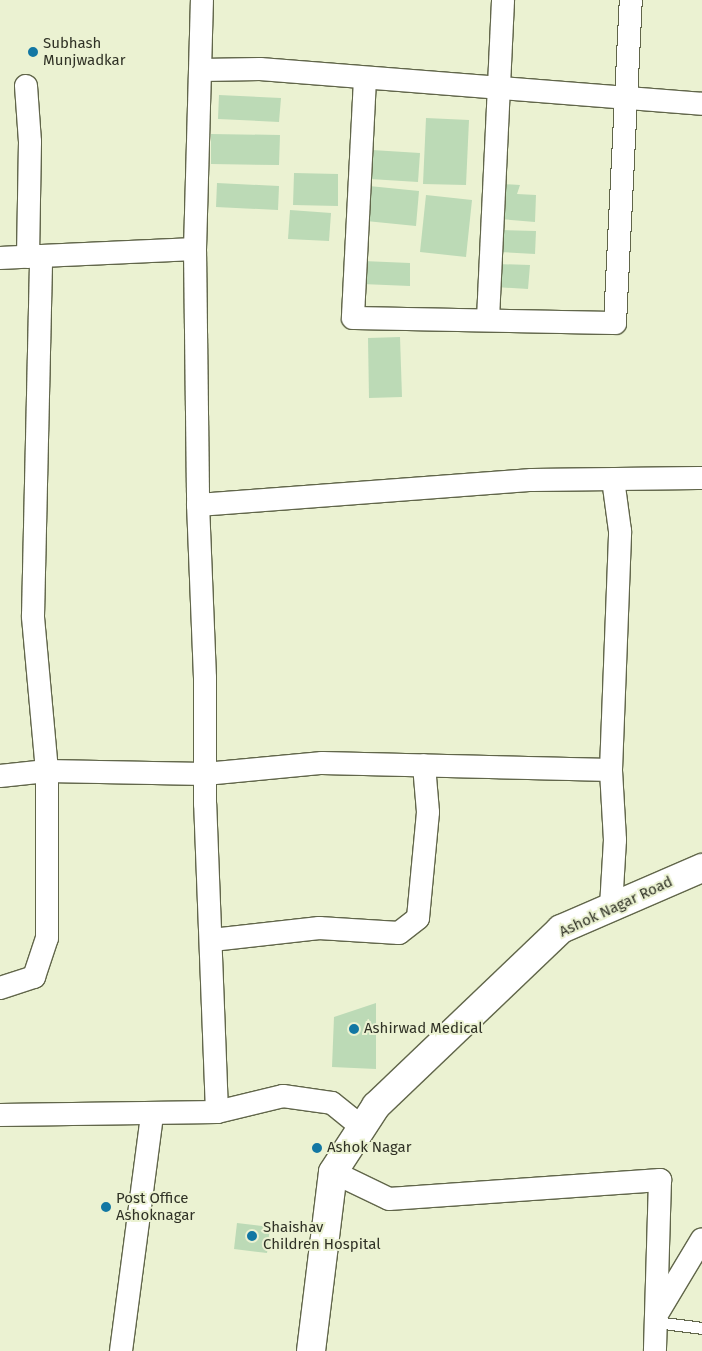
<!DOCTYPE html>
<html>
<head>
<meta charset="utf-8">
<style>
	body { margin:0 }
	#map { position:relative; width:702px; height:1351px; overflow:hidden; background:#ebf2d2; font-family:"Fira Sans",sans-serif }
	div>[style] { position:absolute }
	.building>* { inset:0; background:#bcdab6 }
	.roads { filter:drop-shadow(1px 0 #61664a) drop-shadow(-1px 0 #61664a) drop-shadow(0 1px #61664a) drop-shadow(0 -1px #61664a) }
	.lane>* { height:11px; margin:-5.5px; padding:0 5.5px; transform-origin:5.5px; border-radius:5.5px; background:#fff }
	.street>* { height:22px; margin:-11px; padding:0 11px; transform-origin:11px; border-radius:11px; background:#fff }
	.secondary>* { height:28px; margin:-14px; padding:0 14px; transform-origin:14px; border-radius:14px; background:#fff }
	.dots>* { width:14px; height:14px; translate:-50% -50%; box-sizing:border-box; border:2px solid #ebf2d2; border-radius:50% }
	span { translate:-50% -50%; white-space:nowrap; text-align:center; line-height:1.15; -webkit-text-stroke:4px #ebf2d2; paint-order:stroke }
	.poi-label { font-size:15px; color:#303226 }
	.left { translate:0 -50%; text-align:left }
	.street-label { font-size:15px; color:#303226 }
</style>
</head>
<body>
<div id="map">
	<div class="building">
		<i style="clip-path:polygon(219px 95px,281px 98px,279px 122px,218px 119px)"></i>
		<i style="clip-path:polygon(426px 118px,469px 120px,466px 185px,423px 184px)"></i>
		<i style="clip-path:polygon(211px 134px,280px 135px,279px 165px,211px 164px)"></i>
		<i style="clip-path:polygon(372px 150px,420px 153px,418px 182px,370px 179px)"></i>
		<i style="clip-path:polygon(294px 173px,338px 174px,338px 206px,293px 205px)"></i>
		<i style="clip-path:polygon(217px 183px,279px 186px,278px 210px,216px 207px)"></i>
		<i style="clip-path:polygon(502px 184px,520px 185px,517px 194px,536px 195px,535px 222px,500px 219px)"></i>
		<i style="clip-path:polygon(369px 186px,419px 191px,416px 226px,366px 221px)"></i>
		<i style="clip-path:polygon(426px 195px,472px 200px,466px 257px,420px 252px)"></i>
		<i style="clip-path:polygon(290px 210px,331px 213px,329px 241px,288px 239px)"></i>
		<i style="clip-path:polygon(500px 230px,536px 231px,535px 254px,499px 252px)"></i>
		<i style="clip-path:polygon(363px 261px,410px 263px,410px 286px,362px 284px)"></i>
		<i style="clip-path:polygon(497px 264px,530px 265px,528px 289px,496px 287px)"></i>
		<i style="clip-path:polygon(400px 337px,402px 397px,369px 398px,368px 338px)"></i>
		<i style="clip-path:polygon(376px 1003px,376px 1069px,332px 1067px,334px 1017px)"></i>
		<i style="clip-path:polygon(237px 1223px,270px 1227px,267px 1253px,234px 1249px)"></i>
	</div>
	<div class="roads">
		<div class="lane">
			<i style="left:656px;top:1322px;width:46px;rotate:7.4deg"></i>
		</div>
		<div class="street">
			<i style="left:201px;top:70px;width:59px;rotate:-1deg"></i>
			<i style="left:260px;top:69px;width:443px;rotate:4.5deg"></i>
			<i style="left:365px;top:79px;width:239px;rotate:92.9deg"></i>
			<i style="left:353px;top:318px;width:262px;rotate:1.1deg"></i>
			<i style="left:615px;top:323px;width:323px;rotate:-87.2deg"></i>
			<i style="left:26px;top:86px;width:56px;rotate:85.9deg"></i>
			<i style="left:30px;top:142px;width:115px;rotate:91deg"></i>
			<i style="left:195px;top:249px;width:249px;rotate:-88.4deg"></i>
			<i style="left:0;top:258px;width:41px;rotate:-2.8deg"></i>
			<i style="left:488px;top:319px;width:319px;rotate:-87.3deg"></i>
			<i style="left:0;top:776px;width:47px;rotate:-6.1deg"></i>
			<i style="left:47px;top:771px;width:158px;rotate:1.1deg"></i>
			<i style="left:205px;top:774px;width:118px;rotate:-5.4deg"></i>
			<i style="left:322px;top:763px;width:289px;rotate:1.4deg"></i>
			<i style="left:611px;top:907px;width:67px;rotate:-86.6deg"></i>
			<i style="left:615px;top:840px;width:70px;rotate:-93.3deg"></i>
			<i style="left:611px;top:770px;width:239px;rotate:-87.8deg"></i>
			<i style="left:620px;top:531px;width:52px;rotate:-97.7deg"></i>
			<i style="left:212px;top:940px;width:108px;rotate:-6.4deg"></i>
			<i style="left:319px;top:928px;width:80px;rotate:3.6deg"></i>
			<i style="left:399px;top:933px;width:24px;rotate:-38deg"></i>
			<i style="left:418px;top:918px;width:106px;rotate:-84.6deg"></i>
			<i style="left:428px;top:812px;width:47px;rotate:-94.9deg"></i>
			<i style="left:0;top:988px;width:36px;rotate:-18deg"></i>
			<i style="left:34px;top:977px;width:41px;rotate:-71.6deg"></i>
			<i style="left:47px;top:938px;width:167px;rotate:-90deg"></i>
			<i style="left:47px;top:771px;width:156px;rotate:-95.2deg"></i>
			<i style="left:33px;top:616px;width:360px;rotate:-88.7deg"></i>
			<i style="left:41px;top:256px;width:154px;rotate:-2.6deg"></i>
			<i style="left:195px;top:249px;width:256px;rotate:89.3deg"></i>
			<i style="left:217px;top:1112px;width:308px;rotate:-92.2deg"></i>
			<i style="left:205px;top:804px;width:126px;rotate:-90deg"></i>
			<i style="left:205px;top:678px;width:173px;rotate:-92.3deg"></i>
			<i style="left:198px;top:505px;width:335px;rotate:-4.3deg"></i>
			<i style="left:532px;top:480px;width:170px;rotate:-0.7deg"></i>
			<i style="left:0;top:1115px;width:217px;rotate:-0.8deg"></i>
			<i style="left:217px;top:1112px;width:68px;rotate:-13.6deg"></i>
			<i style="left:283px;top:1096px;width:49px;rotate:8.1deg"></i>
			<i style="left:332px;top:1103px;width:38px;rotate:39deg"></i>
			<i style="left:333px;top:1172px;width:62px;rotate:25.7deg"></i>
			<i style="left:389px;top:1199px;width:272px;rotate:-4deg"></i>
			<i style="left:660px;top:1180px;width:171px;rotate:91.7deg"></i>
			<i style="left:657px;top:1314px;width:87px;rotate:-59deg"></i>
			<i style="left:121px;top:1351px;width:239px;rotate:-82.5deg"></i>
		</div>
		<div class="secondary">
			<i style="left:311px;top:1351px;width:180px;rotate:-83deg"></i>
			<i style="left:333px;top:1172px;width:79px;rotate:-56.9deg"></i>
			<i style="left:376px;top:1106px;width:256px;rotate:-43.7deg"></i>
			<i style="left:561px;top:929px;width:154px;rotate:-23.4deg"></i>
		</div>
	</div>
	<div class="dots">
		<i style="left:33px;top:52px;background:#1277a3"></i>
		<i style="left:354px;top:1029px;background:#1277a3"></i>
		<i style="left:317px;top:1148px;background:#1277a3"></i>
		<i style="left:106px;top:1207px;background:#1277a3"></i>
		<i style="left:252px;top:1236px;background:#1277a3"></i>
	</div>
	<div class="poi-label">
		<span class="left" style="left:43px;top:52px">Subhash<br>Munjwadkar</span>
		<span class="left" style="left:364px;top:1029px">Ashirwad Medical</span>
		<span class="left" style="left:327px;top:1148px">Ashok Nagar</span>
		<span class="left" style="left:116px;top:1207px">Post Office<br>Ashoknagar</span>
		<span class="left" style="left:263px;top:1236px">Shaishav<br>Children Hospital</span>
	</div>
	<div class="street-label">
		<span style="left:616px;top:907px;rotate:-25deg">Ashok Nagar Road</span>
	</div>
</div>
</body>
</html>
